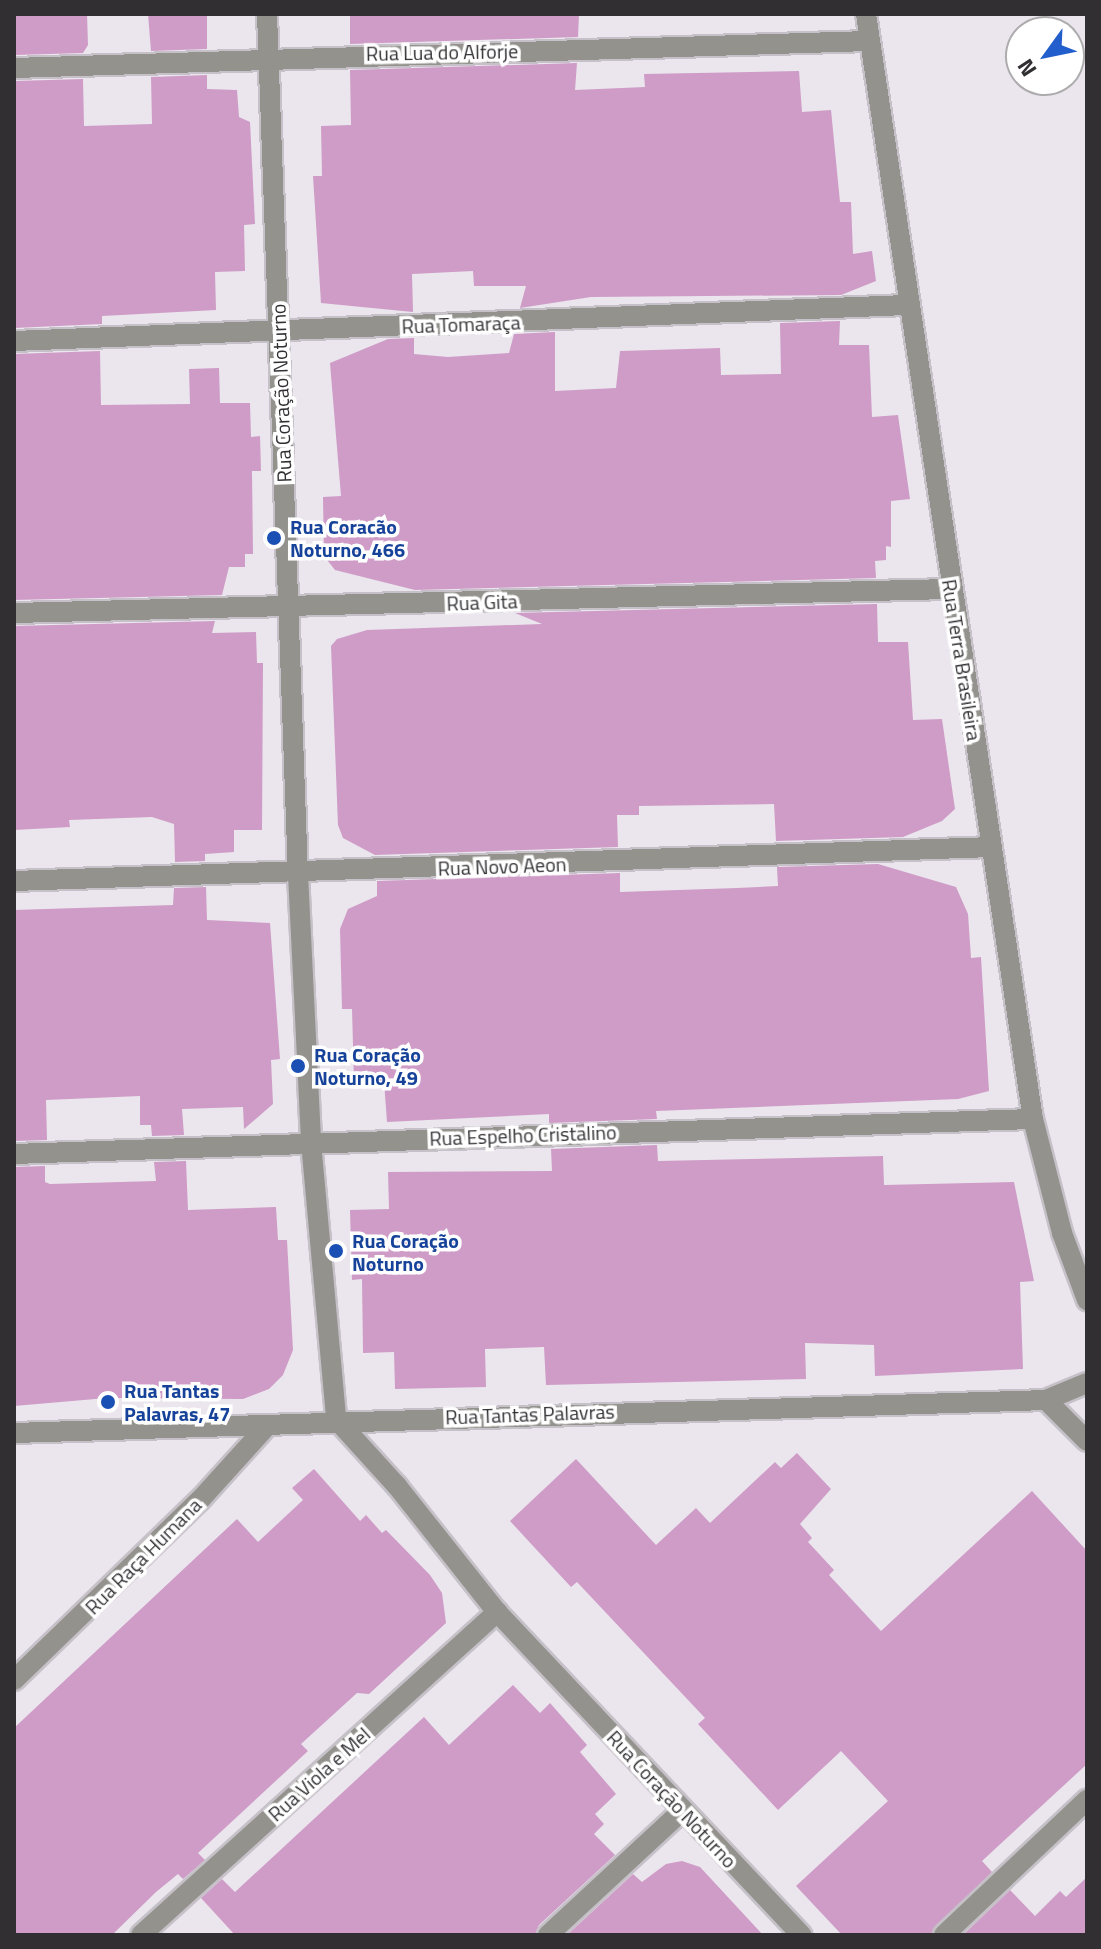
<!DOCTYPE html>
<html>
<head>
<meta charset="utf-8">
<style>
	body { margin:0 }
	#map { position:relative; width:1101px; height:1949px; overflow:hidden; background:#ebe5ee; font-family:"Titillium Web",sans-serif }
	div>[style] { position:absolute }
	.building>* { inset:0; background:#ce9cc6 }
	.roads { filter:drop-shadow(2px 0 #c6c1c8) drop-shadow(-2px 0 #c6c1c8) drop-shadow(0 2px #c6c1c8) drop-shadow(0 -2px #c6c1c8) }
	.minor>* { height:20px; margin:-10px; padding:0 10px; transform-origin:10px; border-radius:10px; background:#93928d }
	.dots>* { width:22px; height:22px; translate:-50% -50%; box-sizing:border-box; border:4px solid #fff; border-radius:50% }
	span { translate:-50% -50%; white-space:nowrap; text-align:center; line-height:1.15; -webkit-text-stroke:7px #fff; paint-order:stroke }
	.street-label { font-size:20px; color:#312f32 }
	.transit-label { font-size:20px; color:#164399; font-weight:700 }
	.left { translate:0 -50%; text-align:left }
	.frame { position:absolute; inset:0; border:16px solid #312f32; pointer-events:none }
	.north { position:absolute; left:1005px; top:16px; width:80px; height:80px; box-sizing:border-box; background:#fff; border:2px solid #adacad; border-radius:50%; rotate:237deg; font-size:22px; font-weight:700; line-height:32px; text-align:center; color:#312f32 }
	.north::after { content:''; display:block; margin:auto; width:28px; height:36px; background:#235fcc; clip-path:polygon(50% 0,100% 100%,50% 72%,0 100%) }
</style>
</head>
<body>
<div id="map">
	<div class="building">
		<i style="clip-path:polygon(14px 14px,87px 14px,88px 45px,83px 53px,15px 55px)"></i>
		<i style="clip-path:polygon(148px 14px,207px 14px,207px 49px,151px 51px)"></i>
		<i style="clip-path:polygon(350px 14px,579px 14px,578px 37px,350px 44px)"></i>
		<i style="clip-path:polygon(577px 63px,575px 90px,645px 87px,644px 74px,799px 71px,802px 112px,831px 110px,840px 202px,851px 202px,853px 254px,872px 251px,876px 281px,841px 295px,591px 297px,520px 308px,526px 286px,474px 286px,473px 271px,412px 274px,413px 312px,321px 303px,313px 176px,322px 176px,321px 126px,351px 125px,350px 70px)"></i>
		<i style="clip-path:polygon(207px 75px,207px 89px,237px 90px,239px 117px,250px 122px,255px 224px,244px 225px,245px 271px,215px 272px,216px 310px,102px 316px,102px 324px,14px 328px,15px 81px,83px 79px,84px 126px,152px 124px,151px 77px)"></i>
		<i style="clip-path:polygon(840px 321px,839px 345px,869px 345px,872px 417px,898px 415px,910px 499px,891px 501px,891px 547px,886px 546px,886px 560px,875px 561px,876px 578px,415px 590px,335px 570px,324px 556px,323px 497px,341px 496px,330px 363px,388px 339px,414px 338px,414px 354px,448px 357px,509px 353px,514px 334px,555px 332px,555px 391px,616px 388px,620px 351px,720px 348px,721px 375px,781px 374px,780px 323px)"></i>
		<i style="clip-path:polygon(100px 351px,101px 405px,190px 404px,189px 369px,219px 368px,220px 403px,250px 403px,251px 437px,260px 436px,261px 471px,252px 471px,253px 554px,245px 554px,245px 567px,229px 567px,222px 595px,14px 600px,14px 354px)"></i>
		<i style="clip-path:polygon(877px 604px,878px 642px,908px 642px,913px 720px,942px 719px,955px 809px,942px 821px,903px 837px,776px 841px,774px 804px,639px 806px,639px 815px,617px 815px,618px 847px,375px 855px,343px 838px,338px 825px,331px 646px,337px 639px,367px 630px,542px 624px,515px 613px)"></i>
		<i style="clip-path:polygon(215px 621px,212px 633px,256px 632px,257px 663px,263px 663px,262px 830px,234px 830px,234px 852px,205px 854px,205px 861px,175px 862px,174px 824px,152px 817px,69px 820px,70px 827px,14px 830px,14px 626px)"></i>
		<i style="clip-path:polygon(878px 864px,956px 887px,968px 914px,971px 958px,981px 957px,989px 1091px,958px 1099px,656px 1111px,657px 1119px,549px 1123px,549px 1114px,387px 1122px,384px 1081px,354px 1082px,352px 1009px,342px 1009px,340px 929px,348px 909px,377px 896px,377px 881px,620px 873px,620px 892px,737px 888px,778px 886px,777px 867px)"></i>
		<i style="clip-path:polygon(206px 887px,207px 920px,270px 923px,280px 1059px,271px 1060px,273px 1104px,244px 1129px,243px 1107px,182px 1109px,184px 1135px,152px 1136px,151px 1125px,140px 1125px,140px 1096px,46px 1100px,47px 1140px,14px 1141px,14px 910px,173px 905px,174px 888px)"></i>
		<i style="clip-path:polygon(657px 1145px,658px 1161px,883px 1156px,884px 1185px,1014px 1182px,1034px 1281px,1020px 1282px,1023px 1369px,875px 1376px,874px 1345px,805px 1343px,806px 1379px,546px 1385px,544px 1347px,514px 1348px,485px 1349px,486px 1387px,395px 1389px,394px 1352px,363px 1353px,362px 1279px,352px 1280px,350px 1210px,389px 1209px,388px 1172px,552px 1171px,551px 1149px)"></i>
		<i style="clip-path:polygon(186px 1161px,188px 1210px,276px 1207px,278px 1240px,287px 1240px,293px 1350px,283px 1375px,269px 1389px,243px 1399px,107px 1398px,14px 1406px,14px 1167px,45px 1166px,45px 1182px,50px 1184px,156px 1181px,154px 1162px)"></i>
		<i style="clip-path:polygon(797px 1453px,831px 1489px,800px 1524px,812px 1538px,808px 1542px,834px 1570px,829px 1575px,881px 1631px,1032px 1491px,1087px 1551px,1087px 1764px,982px 1861px,992px 1872px,931px 1935px,842px 1935px,796px 1886px,888px 1801px,841px 1751px,778px 1810px,698px 1724px,705px 1718px,577px 1582px,571px 1587px,510px 1521px,576px 1459px,656px 1545px,696px 1508px,710px 1523px,775px 1462px,781px 1468px)"></i>
		<i style="clip-path:polygon(314px 1469px,360px 1521px,366px 1515px,382px 1533px,386px 1530px,430px 1575px,442px 1593px,446px 1623px,369px 1694px,357px 1693px,301px 1744px,308px 1751px,198px 1853px,205px 1860px,183px 1879px,178px 1874px,156px 1892px,112px 1935px,14px 1935px,14px 1728px,237px 1519px,258px 1542px,303px 1500px,292px 1488px)"></i>
		<i style="clip-path:polygon(513px 1685px,540px 1713px,550px 1703px,587px 1745px,580px 1752px,616px 1794px,595px 1814px,604px 1824px,594px 1834px,615px 1855px,539px 1925px,535px 1935px,235px 1935px,201px 1898px,222px 1879px,235px 1892px,424px 1717px,449px 1745px)"></i>
		<i style="clip-path:polygon(682px 1861px,700px 1867px,763px 1935px,567px 1935px,633px 1874px,642px 1882px,666px 1864px)"></i>
		<i style="clip-path:polygon(1087px 1877px,1087px 1935px,963px 1935px,1010px 1890px,1035px 1916px,1060px 1891px,1066px 1897px)"></i>
	</div>
	<div class="roads">
		<div class="minor">
			<i style="left:267px;top:14px;width:861px;rotate:87.94deg"></i>
			<i style="left:298px;top:874px;width:268px;rotate:87.2deg"></i>
			<i style="left:311px;top:1142px;width:278px;rotate:84.8deg"></i>
			<i style="left:336px;top:1419px;width:91px;rotate:47.7deg"></i>
			<i style="left:397px;top:1486px;width:161px;rotate:51.6deg"></i>
			<i style="left:497px;top:1612px;width:444px;rotate:46.7deg"></i>
			<i style="left:866px;top:14px;width:1118px;rotate:81.41deg"></i>
			<i style="left:1033px;top:1119px;width:118px;rotate:75.7deg"></i>
			<i style="left:1062px;top:1233px;width:72px;rotate:69.5deg"></i>
			<i style="left:14px;top:68px;width:856px;rotate:-1.81deg"></i>
			<i style="left:14px;top:341px;width:895px;rotate:-2.31deg"></i>
			<i style="left:14px;top:613px;width:937px;rotate:-1.47deg"></i>
			<i style="left:14px;top:881px;width:978px;rotate:-1.99deg"></i>
			<i style="left:14px;top:1154px;width:1020px;rotate:-1.97deg"></i>
			<i style="left:1046px;top:1400px;width:58px;rotate:45deg"></i>
			<i style="left:14px;top:1433px;width:1033px;rotate:-1.83deg"></i>
			<i style="left:1046px;top:1400px;width:44px;rotate:-22.5deg"></i>
			<i style="left:14px;top:1680px;width:259px;rotate:-44.1deg"></i>
			<i style="left:200px;top:1500px;width:98px;rotate:-47.9deg"></i>
			<i style="left:141px;top:1935px;width:481px;rotate:-42.2deg"></i>
			<i style="left:548px;top:1935px;width:183px;rotate:-42.8deg"></i>
			<i style="left:944px;top:1935px;width:197px;rotate:-43.4deg"></i>
		</div>
	</div>
	<div class="dots">
		<i style="left:274px;top:538px;background:#1a4fb4"></i>
		<i style="left:298px;top:1066px;background:#1a4fb4"></i>
		<i style="left:336px;top:1251px;background:#1a4fb4"></i>
		<i style="left:108px;top:1402px;background:#1a4fb4"></i>
	</div>
	<div class="street-label">
		<span style="left:442px;top:52px;rotate:-1deg">Rua Lua do Alforje</span>
		<span style="left:461px;top:324px;rotate:-2deg">Rua Tomaraça</span>
		<span style="left:281px;top:393px;rotate:-92deg">Rua Coração Noturno</span>
		<span style="left:482px;top:602px;rotate:-2deg">Rua Gita</span>
		<span style="left:962px;top:660px;rotate:81deg">Rua Terra Brasileira</span>
		<span style="left:502px;top:866px;rotate:-2deg">Rua Novo Aeon</span>
		<span style="left:523px;top:1135px;rotate:-2deg">Rua Espelho Cristalino</span>
		<span style="left:530px;top:1414px;rotate:-2deg">Rua Tantas Palavras</span>
		<span style="left:143px;top:1556px;rotate:-45deg">Rua Raça Humana</span>
		<span style="left:319px;top:1774px;rotate:-42deg">Rua Viola e Mel</span>
		<span style="left:672px;top:1799px;rotate:47deg">Rua Coração Noturno</span>
	</div>
	<div class="transit-label">
		<span class="left" style="left:290px;top:538px">Rua Coracão<br>Noturno, 466</span>
		<span class="left" style="left:314px;top:1066px">Rua Coração<br>Noturno, 49</span>
		<span class="left" style="left:352px;top:1252px">Rua Coração<br>Noturno</span>
		<span class="left" style="left:124px;top:1402px">Rua Tantas<br>Palavras, 47</span>
	</div>
	<div class="frame"></div>
	<div class="north">N</div>
</div>
</body>
</html>
